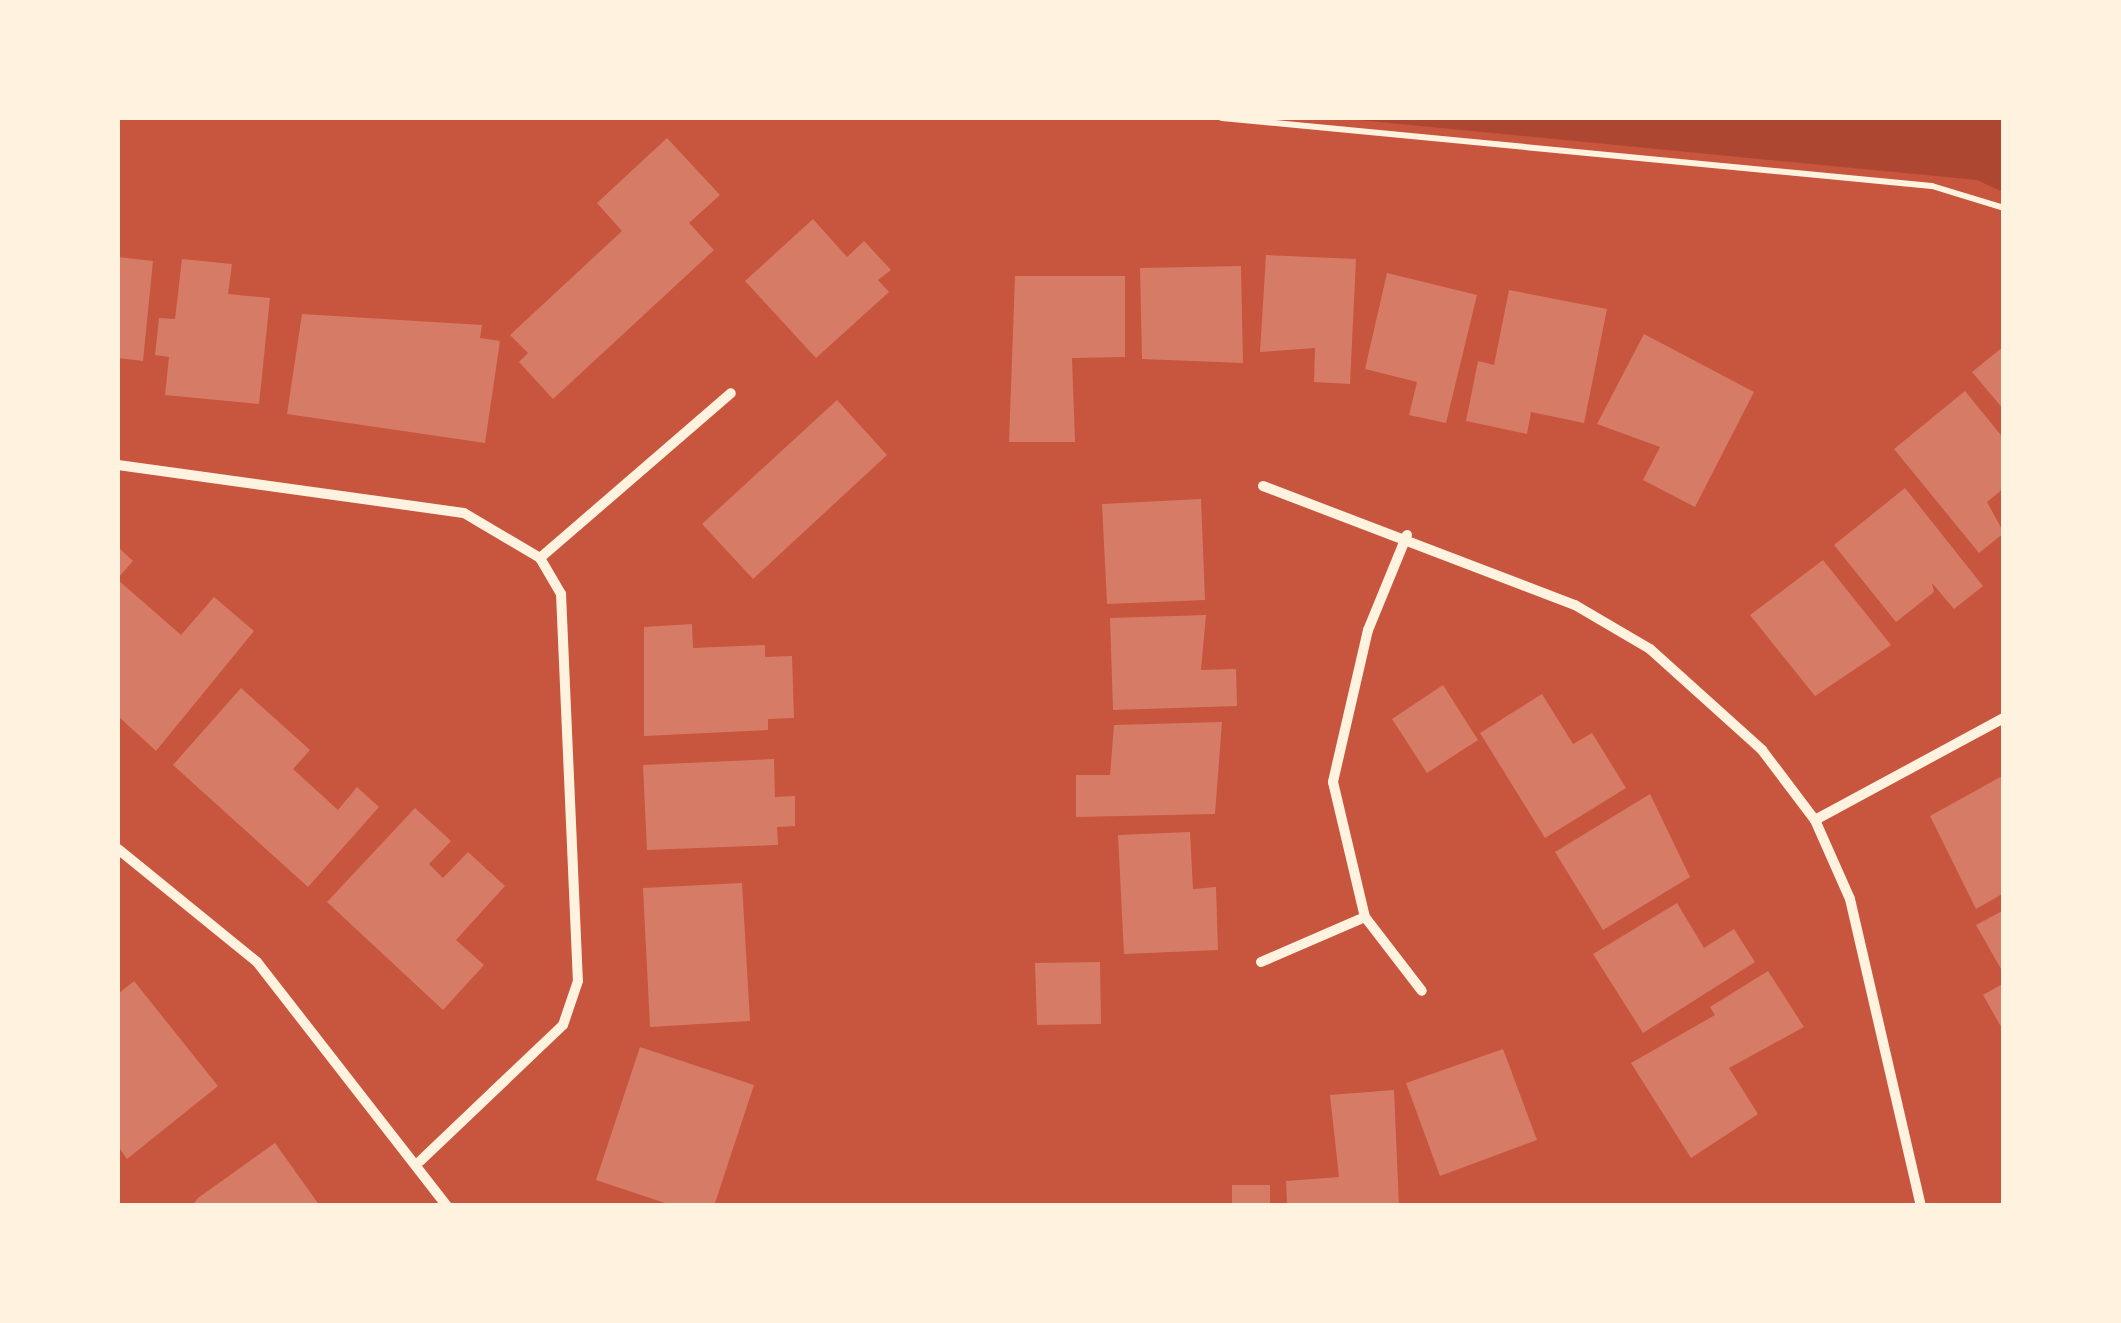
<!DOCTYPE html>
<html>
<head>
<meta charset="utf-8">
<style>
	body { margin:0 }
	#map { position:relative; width:2121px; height:1323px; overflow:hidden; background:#c8553d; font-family:Karla,sans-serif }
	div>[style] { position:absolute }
	.green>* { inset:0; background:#ae4732 }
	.building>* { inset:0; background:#d67c66 }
	.path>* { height:6px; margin:-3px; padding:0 3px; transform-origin:3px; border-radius:3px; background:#fff3e0 }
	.minor>* { height:10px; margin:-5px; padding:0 5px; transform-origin:5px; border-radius:5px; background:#fff3e0 }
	span { translate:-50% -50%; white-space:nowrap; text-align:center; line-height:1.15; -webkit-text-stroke:8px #fff3e0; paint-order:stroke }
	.frame { position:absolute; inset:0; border:120px solid #fff3e0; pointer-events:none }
</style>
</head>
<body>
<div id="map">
	<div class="green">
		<i style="clip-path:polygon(1338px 118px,2003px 118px,2003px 192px,1977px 180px)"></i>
	</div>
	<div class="building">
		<i style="clip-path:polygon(667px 138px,720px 195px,689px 223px,714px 250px,553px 399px,519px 362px,528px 353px,510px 335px,622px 231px,597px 203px)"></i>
		<i style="clip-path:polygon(813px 219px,847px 257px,864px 241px,891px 270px,878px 280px,889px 292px,816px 358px,745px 281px)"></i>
		<i style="clip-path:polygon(1266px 255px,1356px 259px,1350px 384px,1314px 382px,1315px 348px,1260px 352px)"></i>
		<i style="clip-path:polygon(118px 257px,153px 261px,143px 361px,118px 358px)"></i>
		<i style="clip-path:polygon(182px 259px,232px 264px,228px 294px,270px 298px,259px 404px,165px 395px,169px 357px,155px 355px,159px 318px,175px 319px)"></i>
		<i style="clip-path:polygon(1241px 266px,1243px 363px,1142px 359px,1140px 268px)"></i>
		<i style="clip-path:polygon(1387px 273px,1477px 295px,1446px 423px,1409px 415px,1417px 382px,1365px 369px)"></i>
		<i style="clip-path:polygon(1015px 276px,1125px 276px,1125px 357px,1072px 358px,1075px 442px,1009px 442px)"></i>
		<i style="clip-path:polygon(1509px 290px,1607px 309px,1584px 423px,1531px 412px,1527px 434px,1466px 421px,1478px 361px,1494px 365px)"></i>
		<i style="clip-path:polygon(302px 314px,482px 325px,480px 338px,500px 341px,485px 443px,287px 414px)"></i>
		<i style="clip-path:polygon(1644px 334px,1754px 392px,1695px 507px,1643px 480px,1660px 447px,1597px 424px)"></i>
		<i style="clip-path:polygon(2004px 346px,2004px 410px,1972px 372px)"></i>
		<i style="clip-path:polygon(1965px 391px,2004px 439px,2004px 488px,1987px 502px,2004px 533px,1979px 553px,1894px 449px)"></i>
		<i style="clip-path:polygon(837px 400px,887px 455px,753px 579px,702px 524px)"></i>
		<i style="clip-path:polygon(1905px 488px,1983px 586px,1954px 609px,1932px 583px,1934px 592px,1896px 622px,1834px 545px)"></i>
		<i style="clip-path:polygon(1201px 499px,1205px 600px,1107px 604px,1102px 504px)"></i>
		<i style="clip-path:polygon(118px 547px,133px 561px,118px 578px)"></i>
		<i style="clip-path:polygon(1823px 560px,1891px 645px,1815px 696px,1750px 615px)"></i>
		<i style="clip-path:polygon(118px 580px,181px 635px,214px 597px,254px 631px,156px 751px,118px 716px)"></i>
		<i style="clip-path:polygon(1206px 615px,1201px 670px,1236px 669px,1237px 706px,1113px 710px,1110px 618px)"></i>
		<i style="clip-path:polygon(692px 624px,693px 648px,765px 645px,765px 657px,792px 656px,794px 718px,768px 719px,768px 730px,644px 736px,644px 627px)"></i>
		<i style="clip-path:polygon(1443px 685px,1478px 740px,1427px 773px,1392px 719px)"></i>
		<i style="clip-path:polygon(241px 688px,310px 750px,293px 769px,338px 810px,357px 787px,379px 807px,308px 887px,173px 765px)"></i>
		<i style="clip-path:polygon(1542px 694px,1573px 744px,1592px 733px,1626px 788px,1545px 838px,1480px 733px)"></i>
		<i style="clip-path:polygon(1222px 722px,1215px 814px,1076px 817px,1076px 775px,1110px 775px,1114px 725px)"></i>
		<i style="clip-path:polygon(774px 759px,775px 797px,795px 796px,795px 826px,777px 827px,778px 845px,647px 850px,643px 765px)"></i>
		<i style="clip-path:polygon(2004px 775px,2004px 893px,1976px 909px,1930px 816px)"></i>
		<i style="clip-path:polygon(1650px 794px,1690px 877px,1603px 930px,1555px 852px)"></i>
		<i style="clip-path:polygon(415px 808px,451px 841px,429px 864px,443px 878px,468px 852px,505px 886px,456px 940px,484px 965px,443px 1010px,327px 902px)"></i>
		<i style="clip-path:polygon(1190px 832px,1193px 889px,1216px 887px,1218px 950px,1124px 954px,1118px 835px)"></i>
		<i style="clip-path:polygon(742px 883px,750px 1021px,650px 1027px,643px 888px)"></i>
		<i style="clip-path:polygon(1677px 903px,1704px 948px,1734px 929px,1755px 962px,1643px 1033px,1593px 954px)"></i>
		<i style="clip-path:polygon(2004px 910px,2004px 968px,2001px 969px,1976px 925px)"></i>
		<i style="clip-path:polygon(1100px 962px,1101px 1024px,1037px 1025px,1035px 963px)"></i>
		<i style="clip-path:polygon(1768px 971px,1804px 1027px,1729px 1068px,1758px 1114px,1691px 1158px,1631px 1063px,1715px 1015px,1710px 1007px)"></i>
		<i style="clip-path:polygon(134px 981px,218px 1086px,127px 1159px,118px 1146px,118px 994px)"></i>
		<i style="clip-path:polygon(2004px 983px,2004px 1032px,1983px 995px)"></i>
		<i style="clip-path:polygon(640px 1047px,754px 1085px,714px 1206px,674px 1206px,596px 1180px)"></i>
		<i style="clip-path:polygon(1503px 1049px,1537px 1140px,1440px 1176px,1406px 1083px)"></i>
		<i style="clip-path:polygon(1394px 1090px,1399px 1206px,1287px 1206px,1286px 1181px,1339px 1177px,1330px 1095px)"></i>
		<i style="clip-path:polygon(275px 1143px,320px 1206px,192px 1206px,198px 1198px)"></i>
		<i style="clip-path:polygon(1232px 1185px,1270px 1185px,1270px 1206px,1232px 1206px)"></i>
	</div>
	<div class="path">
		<i style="left:1222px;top:118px;width:713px;rotate:5.47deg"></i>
		<i style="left:1932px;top:186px;width:75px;rotate:17deg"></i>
	</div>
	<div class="minor">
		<i style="left:118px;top:465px;width:349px;rotate:7.9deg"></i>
		<i style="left:464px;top:513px;width:88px;rotate:30.6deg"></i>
		<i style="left:540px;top:558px;width:42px;rotate:59.7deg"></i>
		<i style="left:561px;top:594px;width:387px;rotate:87.5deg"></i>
		<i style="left:578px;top:981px;width:46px;rotate:108.8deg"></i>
		<i style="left:563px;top:1025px;width:197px;rotate:136.4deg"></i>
		<i style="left:1263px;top:486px;width:334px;rotate:20.9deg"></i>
		<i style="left:1575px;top:605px;width:87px;rotate:30.4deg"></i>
		<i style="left:1650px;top:649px;width:151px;rotate:42deg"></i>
		<i style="left:1762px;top:750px;width:88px;rotate:52.9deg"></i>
		<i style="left:1815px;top:820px;width:215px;rotate:-28.4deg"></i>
		<i style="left:1407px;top:535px;width:103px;rotate:112.3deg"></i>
		<i style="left:1368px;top:630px;width:156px;rotate:103deg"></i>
		<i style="left:1333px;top:782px;width:139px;rotate:76.7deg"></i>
		<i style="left:1365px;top:917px;width:93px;rotate:52.4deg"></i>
		<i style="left:540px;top:558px;width:252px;rotate:-40.8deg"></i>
		<i style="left:1815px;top:820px;width:86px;rotate:66.1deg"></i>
		<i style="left:1850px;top:899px;width:315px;rotate:77deg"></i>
		<i style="left:118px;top:849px;width:179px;rotate:39.1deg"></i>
		<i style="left:257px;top:962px;width:309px;rotate:52.1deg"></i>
		<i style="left:1261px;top:962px;width:113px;rotate:-23.4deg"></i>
	</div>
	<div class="frame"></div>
</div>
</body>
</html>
